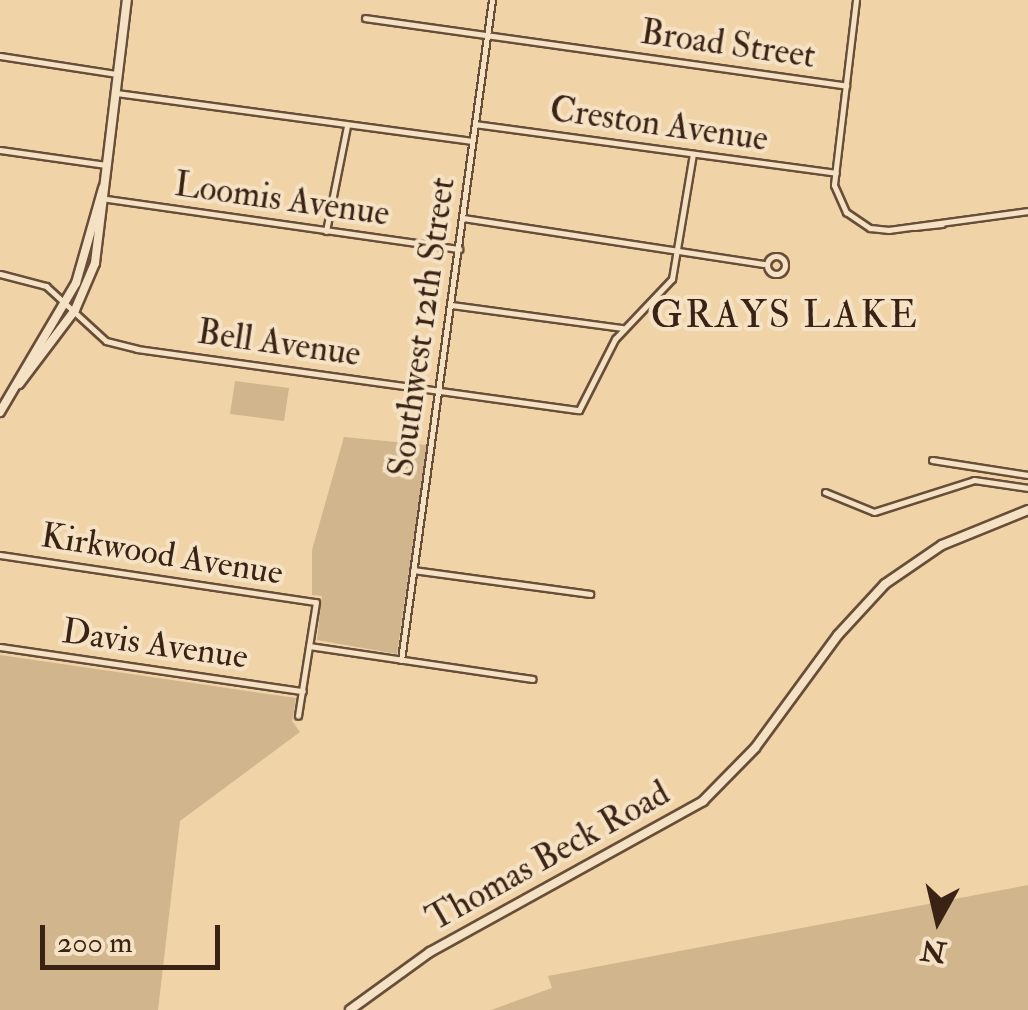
<!DOCTYPE html>
<html>
<head>
<meta charset="utf-8">
<style>
	body { margin:0 }
	#map { position:relative; width:1028px; height:1010px; overflow:hidden; background:#f0d3a6; font-family:"IM FELL Double Pica",serif }
	div>[style] { position:absolute }
	.green>* { inset:0; background:#d1b58d }
	.roads { filter:drop-shadow(2px 0 #684e39) drop-shadow(-2px 0 #684e39) drop-shadow(0 2px #684e39) drop-shadow(0 -2px #684e39) }
	.street>* { height:5px; margin:-2.5px; padding:0 2.5px; transform-origin:2.5px; border-radius:2.5px; background:#f5e2c5 }
	.street>.ring { margin:-2.5px; padding:0; box-sizing:content-box; background:none; border:5px solid #f5e2c5; border-radius:50% }
	.secondary>* { height:8px; margin:-4px; padding:0 4px; transform-origin:4px; border-radius:4px; background:#f5e2c5 }
	span { translate:-50% -50%; white-space:nowrap; text-align:center; line-height:1.15; -webkit-text-stroke:8px #f5e2c5; paint-order:stroke }
	.street-label { font-size:35px; color:#3a2215 }
	.neighbourhood-label { font-size:38px; color:#3a2215; letter-spacing:2.5px }
	.north { position:absolute; left:888px; top:870px; width:100px; height:100px; -webkit-text-stroke:8px #f5e2c5; paint-order:stroke; rotate:188deg; font-size:28px; font-weight:700; line-height:40px; text-align:center; color:#3a2215 }
	.north::after { content:''; display:block; margin:auto; width:35px; height:45px; background:#3a2215; clip-path:polygon(50% 0,100% 100%,50% 72%,0 100%) }
	.scale { position:absolute; left:40px; top:925px; width:180px; height:45px; box-sizing:border-box; border:5px solid #3a2215; border-top:0; padding-left:12px; font-size:30px; line-height:35px; white-space:nowrap; color:#3a2215; -webkit-text-stroke:8px #f5e2c5; paint-order:stroke }
</style>
</head>
<body>
<div id="map">
	<div class="green">
		<i style="clip-path:polygon(235px 381px,289px 388px,284px 421px,230px 414px)"></i>
		<i style="clip-path:polygon(344px 437px,427px 445px,397px 654px,317px 640px,322px 596px,312px 595px,312px 550px)"></i>
		<i style="clip-path:polygon(0 655px,296px 698px,292px 721px,300px 732px,180px 821px,158px 1010px,0 1010px)"></i>
		<i style="clip-path:polygon(1028px 885px,1028px 1010px,491px 1010px,552px 988px,548px 976px)"></i>
	</div>
	<div class="roads">
		<div class="street">
			<i style="left:856px;top:0;width:186px;rotate:96.8deg"></i>
			<i style="left:834px;top:185px;width:30px;rotate:66deg"></i>
			<i style="left:846px;top:212px;width:29px;rotate:34deg"></i>
			<i style="left:870px;top:228px;width:19px;rotate:6deg"></i>
			<i style="left:889px;top:230px;width:140px;rotate:-7.8deg"></i>
			<i style="left:365px;top:18px;width:486px;rotate:8deg"></i>
			<i style="left:0;top:56px;width:117px;rotate:8.8deg"></i>
			<i style="left:117px;top:93px;width:358px;rotate:7.7deg"></i>
			<i style="left:475px;top:124px;width:364px;rotate:7.7deg"></i>
			<i style="left:0;top:150px;width:107px;rotate:8.1deg"></i>
			<i style="left:100px;top:198px;width:363px;rotate:8.1deg"></i>
			<i style="left:463px;top:218px;width:304px;rotate:8.7deg"></i>
			<i style="left:914px;top:227px;width:28px;rotate:-6deg"></i>
			<i style="left:326px;top:231px;width:107px;rotate:-78.7deg"></i>
			<i class="ring" style="left:767px;top:256px;width:13px;height:13px"></i>
			<i style="left:0;top:274px;width:48px;rotate:14.6deg"></i>
			<i style="left:46px;top:286px;width:81px;rotate:42.5deg"></i>
			<i style="left:106px;top:341px;width:32px;rotate:14deg"></i>
			<i style="left:137px;top:349px;width:446px;rotate:7.9deg"></i>
			<i style="left:579px;top:410px;width:80px;rotate:-63.1deg"></i>
			<i style="left:615px;top:339px;width:83px;rotate:-46.5deg"></i>
			<i style="left:672px;top:279px;width:127px;rotate:-80.5deg"></i>
			<i style="left:452px;top:305px;width:172px;rotate:7.7deg"></i>
			<i style="left:932px;top:460px;width:97px;rotate:8.9deg"></i>
			<i style="left:825px;top:492px;width:53px;rotate:22.2deg"></i>
			<i style="left:874px;top:512px;width:105px;rotate:-17.7deg"></i>
			<i style="left:974px;top:480px;width:55px;rotate:8.4deg"></i>
			<i style="left:0;top:555px;width:319px;rotate:8.5deg"></i>
			<i style="left:316px;top:602px;width:115px;rotate:99deg"></i>
			<i style="left:413px;top:570px;width:179px;rotate:7.7deg"></i>
			<i style="left:309px;top:646px;width:226px;rotate:8.4deg"></i>
			<i style="left:0;top:647px;width:306px;rotate:8.3deg"></i>
			<i style="left:401px;top:660px;width:666px;rotate:-82.15deg"></i>
		</div>
		<div class="secondary">
			<i style="left:19px;top:384px;width:93px;rotate:-52.9deg"></i>
			<i style="left:75px;top:310px;width:51px;rotate:-66.9deg"></i>
			<i style="left:95px;top:263px;width:265px;rotate:-83.1deg"></i>
			<i style="left:0;top:412px;width:150px;rotate:-59.5deg"></i>
			<i style="left:76px;top:283px;width:99px;rotate:-74.1deg"></i>
			<i style="left:350px;top:1010px;width:99px;rotate:-35.9deg"></i>
			<i style="left:430px;top:952px;width:312px;rotate:-28.9deg"></i>
			<i style="left:703px;top:801px;width:74px;rotate:-45.5deg"></i>
			<i style="left:755px;top:748px;width:140px;rotate:-53.7deg"></i>
			<i style="left:838px;top:635px;width:69px;rotate:-47.3deg"></i>
			<i style="left:885px;top:584px;width:69px;rotate:-34.4deg"></i>
			<i style="left:942px;top:545px;width:93px;rotate:-22.1deg"></i>
		</div>
	</div>
	<div class="street-label">
		<span style="left:728px;top:44px;rotate:8deg">Broad Street</span>
		<span style="left:659px;top:124px;rotate:8deg">Creston Avenue</span>
		<span style="left:282px;top:199px;rotate:8deg">Loomis Avenue</span>
		<span style="left:422px;top:327px;rotate:-82deg">Southwest 12th Street</span>
		<span style="left:279px;top:343px;rotate:8deg">Bell Avenue</span>
		<span style="left:162px;top:554px;rotate:9deg">Kirkwood Avenue</span>
		<span style="left:155px;top:644px;rotate:8deg">Davis Avenue</span>
		<span style="left:548px;top:856px;rotate:-29deg">Thomas Beck Road</span>
	</div>
	<div class="neighbourhood-label">
		<span style="left:785px;top:316px">GRAYS LAKE</span>
	</div>
	<div class="north">N</div>
	<div class="scale">200 m</div>
</div>
</body>
</html>
